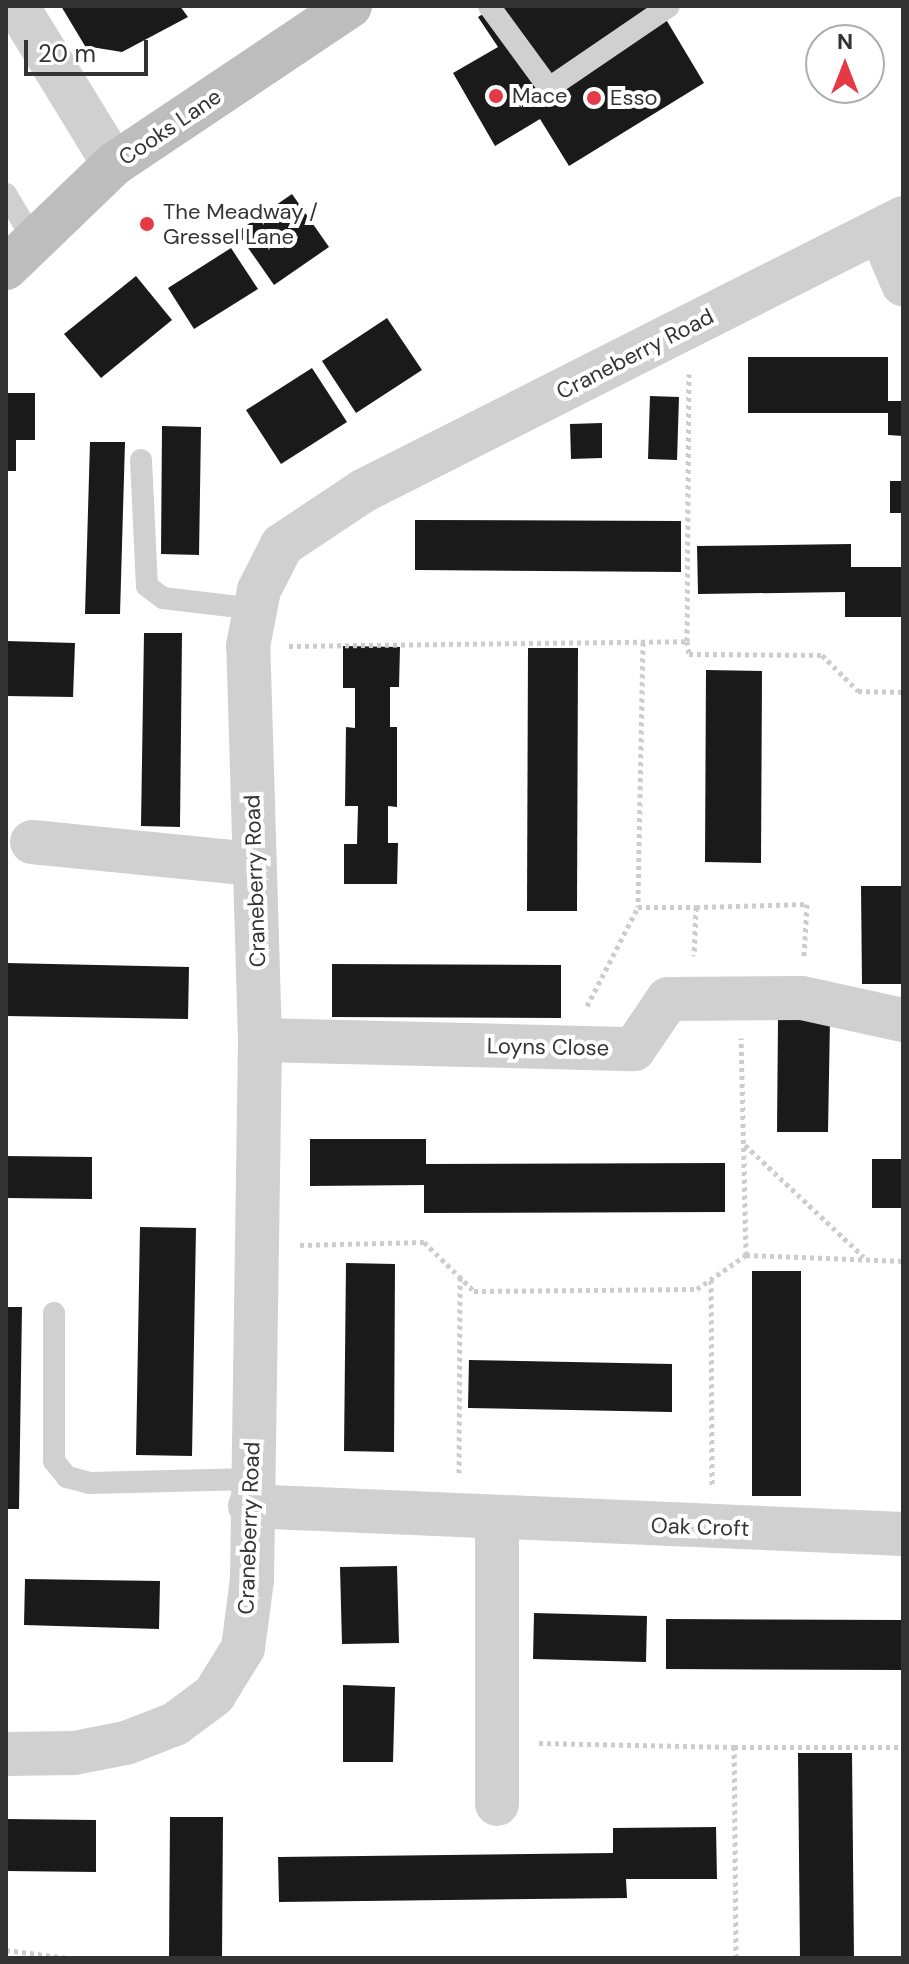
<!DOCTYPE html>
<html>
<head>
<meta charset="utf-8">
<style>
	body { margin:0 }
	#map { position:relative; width:909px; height:1964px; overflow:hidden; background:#fff; font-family:"DM Sans",sans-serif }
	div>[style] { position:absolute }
	.building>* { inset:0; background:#1a1a1a }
	.path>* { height:5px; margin-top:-2.5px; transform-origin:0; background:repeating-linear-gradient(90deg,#cdcdcd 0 4px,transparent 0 8px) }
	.lane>* { height:22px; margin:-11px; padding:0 11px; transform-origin:11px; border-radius:11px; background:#d0d0d0 }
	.street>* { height:44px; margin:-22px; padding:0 22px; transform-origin:22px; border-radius:22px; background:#d0d0d0 }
	.secondary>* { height:44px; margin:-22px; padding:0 22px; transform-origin:22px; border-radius:22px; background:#bdbdbd }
	.dots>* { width:22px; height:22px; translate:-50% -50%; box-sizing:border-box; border:4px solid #fff; border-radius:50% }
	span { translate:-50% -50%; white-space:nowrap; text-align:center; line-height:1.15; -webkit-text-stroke:8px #fff; paint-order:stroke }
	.poi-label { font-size:22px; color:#333 }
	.left { translate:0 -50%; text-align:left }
	.street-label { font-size:22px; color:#333 }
	.frame { position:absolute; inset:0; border:8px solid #333; pointer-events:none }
	.north { position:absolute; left:805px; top:24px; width:80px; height:80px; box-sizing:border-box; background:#fff; border:2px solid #adadad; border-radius:50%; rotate:0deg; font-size:22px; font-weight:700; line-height:32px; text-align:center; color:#333 }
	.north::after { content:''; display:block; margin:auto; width:28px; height:36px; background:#e63946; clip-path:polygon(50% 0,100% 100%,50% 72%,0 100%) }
	.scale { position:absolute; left:24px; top:40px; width:124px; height:36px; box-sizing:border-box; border:4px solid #333; border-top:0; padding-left:10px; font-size:24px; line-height:28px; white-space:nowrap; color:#333; -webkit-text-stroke:6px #fff; paint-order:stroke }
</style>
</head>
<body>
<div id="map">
	<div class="building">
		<i style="clip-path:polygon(61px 6px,180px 6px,188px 17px,122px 52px,85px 46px)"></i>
		<i style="clip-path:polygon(496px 6px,658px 6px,704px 83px,569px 166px,540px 119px,495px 146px,453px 73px,498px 47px,478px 17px)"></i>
		<i style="clip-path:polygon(292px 194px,329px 247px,274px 285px,237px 232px)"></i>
		<i style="clip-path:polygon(231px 248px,258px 289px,194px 329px,168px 288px)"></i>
		<i style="clip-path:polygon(136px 276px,172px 320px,101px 378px,64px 334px)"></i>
		<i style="clip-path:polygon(387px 318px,422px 370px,356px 413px,322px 361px)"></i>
		<i style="clip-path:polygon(748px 357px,888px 357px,888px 401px,903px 401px,903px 436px,888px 435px,888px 413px,748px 413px)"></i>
		<i style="clip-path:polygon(312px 368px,347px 422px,281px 464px,246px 410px)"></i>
		<i style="clip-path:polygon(6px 393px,35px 393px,35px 440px,16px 440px,16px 471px,6px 471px)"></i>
		<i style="clip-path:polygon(650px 396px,679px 397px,677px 460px,648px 459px)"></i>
		<i style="clip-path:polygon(602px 423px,602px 458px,571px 459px,570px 424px)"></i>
		<i style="clip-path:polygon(162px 426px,201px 427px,199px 555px,161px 554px)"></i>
		<i style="clip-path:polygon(90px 442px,125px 442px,120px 614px,85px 614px)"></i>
		<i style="clip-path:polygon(890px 481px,903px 481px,903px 513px,890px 513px)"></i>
		<i style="clip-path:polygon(415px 520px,681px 521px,681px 572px,415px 570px)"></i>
		<i style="clip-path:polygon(851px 544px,851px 567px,903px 567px,903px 617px,845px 617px,845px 592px,698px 594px,697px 546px)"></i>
		<i style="clip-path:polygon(144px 633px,182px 633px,180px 827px,141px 826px)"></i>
		<i style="clip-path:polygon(6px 641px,75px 643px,73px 697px,6px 696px)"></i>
		<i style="clip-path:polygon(343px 646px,400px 647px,399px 687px,390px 687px,390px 727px,397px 727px,397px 807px,388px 806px,388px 843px,398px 843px,397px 884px,344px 884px,344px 844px,357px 844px,358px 806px,345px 806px,346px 727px,355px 728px,355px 688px,343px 688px)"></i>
		<i style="clip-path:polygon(528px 648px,578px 648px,577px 911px,527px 911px)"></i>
		<i style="clip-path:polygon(706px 670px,762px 671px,761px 863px,705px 862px)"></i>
		<i style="clip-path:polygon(861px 886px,903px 886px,903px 984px,862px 984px)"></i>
		<i style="clip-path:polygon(6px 963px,189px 967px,188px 1019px,6px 1016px)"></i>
		<i style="clip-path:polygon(332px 964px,561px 965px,561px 1018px,332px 1017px)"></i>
		<i style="clip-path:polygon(778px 1019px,830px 1019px,828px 1132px,777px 1132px)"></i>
		<i style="clip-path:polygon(310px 1139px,426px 1139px,426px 1164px,725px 1163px,725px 1212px,424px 1213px,424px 1185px,310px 1186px)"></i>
		<i style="clip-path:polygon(6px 1156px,92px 1157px,92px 1199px,6px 1198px)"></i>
		<i style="clip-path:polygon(872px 1159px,903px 1159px,903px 1208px,872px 1208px)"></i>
		<i style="clip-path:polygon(140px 1227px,196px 1228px,192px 1456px,136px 1455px)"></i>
		<i style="clip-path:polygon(346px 1263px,395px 1264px,394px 1452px,344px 1451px)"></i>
		<i style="clip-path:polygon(752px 1271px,801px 1271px,801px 1496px,752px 1496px)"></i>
		<i style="clip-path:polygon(6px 1307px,22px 1307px,19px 1509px,6px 1509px)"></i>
		<i style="clip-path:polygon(469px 1360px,672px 1364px,672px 1412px,468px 1408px)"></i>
		<i style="clip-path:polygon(397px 1566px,399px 1643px,342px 1644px,340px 1567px)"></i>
		<i style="clip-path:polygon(25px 1579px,160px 1581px,159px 1629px,24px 1625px)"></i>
		<i style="clip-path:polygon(534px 1613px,647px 1616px,646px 1662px,533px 1659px)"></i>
		<i style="clip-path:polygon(666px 1619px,903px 1620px,903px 1670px,666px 1669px)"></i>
		<i style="clip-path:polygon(343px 1685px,395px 1687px,393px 1762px,343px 1762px)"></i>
		<i style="clip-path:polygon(798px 1753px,852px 1753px,854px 1958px,800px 1958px)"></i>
		<i style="clip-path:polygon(170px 1817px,223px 1817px,222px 1958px,169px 1958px)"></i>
		<i style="clip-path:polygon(6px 1819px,96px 1820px,96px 1872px,6px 1871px)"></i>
		<i style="clip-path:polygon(716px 1827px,717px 1879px,626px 1879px,627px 1898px,279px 1902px,278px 1857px,613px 1853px,613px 1828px)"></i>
	</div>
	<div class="path">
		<i style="left:687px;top:641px;width:267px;rotate:-89.6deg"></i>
		<i style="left:643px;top:642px;width:265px;rotate:91.1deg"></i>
		<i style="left:638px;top:907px;width:58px"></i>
		<i style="left:696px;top:907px;width:49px;rotate:92.3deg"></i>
		<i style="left:289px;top:646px;width:398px;rotate:-0.7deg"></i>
		<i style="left:687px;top:641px;width:13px;rotate:81deg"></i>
		<i style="left:689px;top:654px;width:133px;rotate:0.4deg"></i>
		<i style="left:822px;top:655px;width:51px;rotate:45deg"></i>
		<i style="left:858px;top:691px;width:45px;rotate:1.3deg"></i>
		<i style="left:696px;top:907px;width:111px;rotate:-1.5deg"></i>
		<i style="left:807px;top:904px;width:52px;rotate:93.3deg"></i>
		<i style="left:587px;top:1006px;width:111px;rotate:-62.7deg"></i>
		<i style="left:745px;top:1145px;width:163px;rotate:43.3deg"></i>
		<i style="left:300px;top:1245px;width:124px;rotate:-1.4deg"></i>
		<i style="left:424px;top:1242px;width:70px;rotate:44.4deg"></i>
		<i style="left:474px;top:1291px;width:223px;rotate:-0.5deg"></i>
		<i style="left:697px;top:1289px;width:60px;rotate:-34.8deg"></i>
		<i style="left:746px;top:1255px;width:217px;rotate:-91.3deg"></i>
		<i style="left:746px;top:1255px;width:157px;rotate:2.2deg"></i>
		<i style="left:711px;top:1280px;width:206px;rotate:89.7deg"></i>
		<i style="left:459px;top:1473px;width:198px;rotate:-89.7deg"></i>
		<i style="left:539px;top:1743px;width:195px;rotate:1.2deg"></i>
		<i style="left:6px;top:1950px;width:62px;rotate:7.5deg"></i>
		<i style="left:736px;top:1958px;width:211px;rotate:-90.5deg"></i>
		<i style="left:734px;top:1747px;width:169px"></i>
	</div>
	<div class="lane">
		<i style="left:489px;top:6px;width:102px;rotate:53.8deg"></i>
		<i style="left:549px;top:88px;width:145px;rotate:-34.3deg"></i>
		<i style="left:6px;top:194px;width:55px;rotate:59.2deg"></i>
		<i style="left:141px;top:460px;width:126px;rotate:87.3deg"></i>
		<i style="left:147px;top:586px;width:20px;rotate:37deg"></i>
		<i style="left:163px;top:598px;width:93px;rotate:6.8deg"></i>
		<i style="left:54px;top:1313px;width:148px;rotate:90deg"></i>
		<i style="left:54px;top:1461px;width:21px;rotate:51deg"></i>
		<i style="left:67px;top:1477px;width:24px;rotate:15deg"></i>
		<i style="left:90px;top:1483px;width:161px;rotate:-1.4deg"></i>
	</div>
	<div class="street">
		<i style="left:17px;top:6px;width:185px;rotate:58.5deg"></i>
		<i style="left:880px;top:230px;width:59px;rotate:66.9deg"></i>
		<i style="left:32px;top:842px;width:223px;rotate:5.7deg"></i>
		<i style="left:260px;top:1040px;width:374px;rotate:1.4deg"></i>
		<i style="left:634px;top:1049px;width:60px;rotate:-55.8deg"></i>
		<i style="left:668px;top:999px;width:134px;rotate:-0.4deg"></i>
		<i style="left:802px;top:998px;width:103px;rotate:12.3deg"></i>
		<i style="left:250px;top:1506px;width:654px;rotate:2.46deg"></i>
		<i style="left:6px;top:1754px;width:68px;rotate:-0.8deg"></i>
		<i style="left:74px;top:1753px;width:53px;rotate:-10.9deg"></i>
		<i style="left:126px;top:1743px;width:53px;rotate:-21.2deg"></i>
		<i style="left:175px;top:1724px;width:49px;rotate:-36.6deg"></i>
		<i style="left:214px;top:1695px;width:55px;rotate:-58.3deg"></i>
		<i style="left:243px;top:1648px;width:69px;rotate:-82.5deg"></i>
		<i style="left:252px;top:1580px;width:540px;rotate:-89.15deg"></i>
		<i style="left:260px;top:1040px;width:394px;rotate:-91.7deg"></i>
		<i style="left:248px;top:646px;width:57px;rotate:-78.9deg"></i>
		<i style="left:259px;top:590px;width:51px;rotate:-62.9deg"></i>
		<i style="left:282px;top:545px;width:97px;rotate:-33.7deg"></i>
		<i style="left:363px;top:491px;width:605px;rotate:-26.82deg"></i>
		<i style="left:497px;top:1804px;width:284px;rotate:-90deg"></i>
	</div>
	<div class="secondary">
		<i style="left:6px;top:268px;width:150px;rotate:-43.9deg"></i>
		<i style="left:114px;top:164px;width:284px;rotate:-33.8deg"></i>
	</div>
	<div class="dots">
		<i style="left:496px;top:96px;background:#e63946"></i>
		<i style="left:594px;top:98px;background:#e63946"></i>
		<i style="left:147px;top:224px;background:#e63946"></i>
	</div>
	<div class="poi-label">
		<span class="left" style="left:512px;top:96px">Mace</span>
		<span class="left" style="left:610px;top:98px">Esso</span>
		<span class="left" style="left:163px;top:224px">The Meadway /<br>Gressel Lane</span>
	</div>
	<div class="street-label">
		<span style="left:170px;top:127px;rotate:-34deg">Cooks Lane</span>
		<span style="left:635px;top:354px;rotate:-27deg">Craneberry Road</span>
		<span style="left:255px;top:881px;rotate:-92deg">Craneberry Road</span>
		<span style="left:548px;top:1047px;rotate:1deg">Loyns Close</span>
		<span style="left:700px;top:1527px;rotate:2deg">Oak Croft</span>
		<span style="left:249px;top:1528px;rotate:-88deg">Craneberry Road</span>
	</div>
	<div class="frame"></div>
	<div class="north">N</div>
	<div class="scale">20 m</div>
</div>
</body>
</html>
